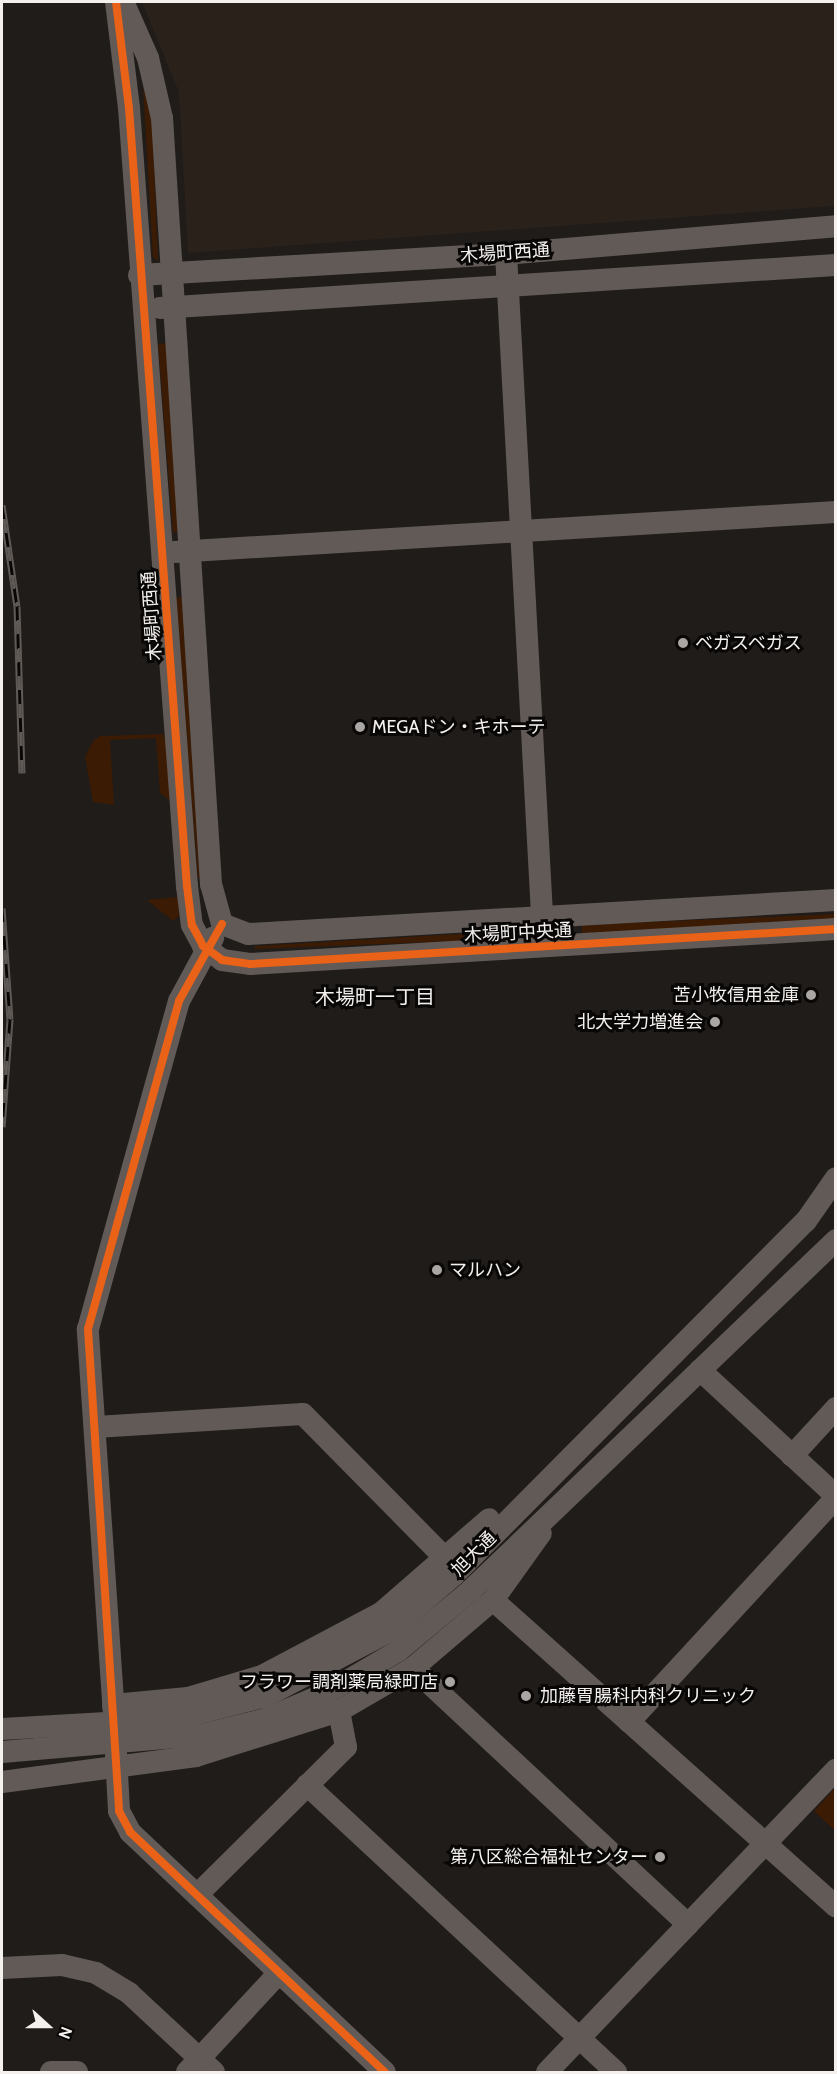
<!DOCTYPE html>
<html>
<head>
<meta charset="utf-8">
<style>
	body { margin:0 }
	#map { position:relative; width:837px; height:2074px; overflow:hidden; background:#1f1c1a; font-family:Cabin,"Noto Sans JP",sans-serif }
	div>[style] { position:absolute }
	.built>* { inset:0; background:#2a211b }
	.green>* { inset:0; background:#3b1b04 }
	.minor>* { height:22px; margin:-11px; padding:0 11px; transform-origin:11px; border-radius:11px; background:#615a56 }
	.rail>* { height:7px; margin-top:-3.5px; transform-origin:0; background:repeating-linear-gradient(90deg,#080706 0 14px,#605a56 0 28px); box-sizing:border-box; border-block:2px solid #605a56 }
	.minor-bridge>* { height:22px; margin:-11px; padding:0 11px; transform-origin:11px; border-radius:11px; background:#615a56 }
	.cycleway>* { height:8px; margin:-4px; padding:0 4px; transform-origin:4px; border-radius:4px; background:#ea6118 }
	.dots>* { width:16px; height:16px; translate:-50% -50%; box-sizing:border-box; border:3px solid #080706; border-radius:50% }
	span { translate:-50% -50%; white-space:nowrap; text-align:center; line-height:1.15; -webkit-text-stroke:6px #080706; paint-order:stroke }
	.street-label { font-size:18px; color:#f4f0ee }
	.poi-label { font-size:18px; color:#f4f0ee }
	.left { translate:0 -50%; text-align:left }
	.right { translate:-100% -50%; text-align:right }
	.neighbourhood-label { font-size:20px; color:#f4f0ee }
	.frame { position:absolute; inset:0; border:3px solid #f4f0ee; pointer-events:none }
	.north { position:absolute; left:18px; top:1996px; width:60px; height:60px; -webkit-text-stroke:4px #080706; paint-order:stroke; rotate:111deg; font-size:16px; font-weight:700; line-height:24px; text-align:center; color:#f4f0ee }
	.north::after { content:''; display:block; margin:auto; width:21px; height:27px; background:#f4f0ee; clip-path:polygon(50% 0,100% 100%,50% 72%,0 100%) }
</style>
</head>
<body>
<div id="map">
	<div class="built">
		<i style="clip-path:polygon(142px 2px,835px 2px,835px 206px,188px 253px,179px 92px)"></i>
	</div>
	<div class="green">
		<i style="clip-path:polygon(143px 87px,152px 114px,158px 261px,153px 257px)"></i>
		<i style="clip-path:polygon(168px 343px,178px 532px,173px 533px,158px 344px)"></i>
		<i style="clip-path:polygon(183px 597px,202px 878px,198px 878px,175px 598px)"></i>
		<i style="clip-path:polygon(163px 734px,170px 750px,169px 800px,160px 793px,156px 738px,110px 740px,114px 805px,93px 802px,85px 757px,93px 741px,100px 736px)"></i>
		<i style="clip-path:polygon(178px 897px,179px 916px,173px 921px,147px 900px)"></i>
		<i style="clip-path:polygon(836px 914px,835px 919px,582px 934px,582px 925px)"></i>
		<i style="clip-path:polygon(509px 931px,509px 939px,255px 949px,255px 946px)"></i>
		<i style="clip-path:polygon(835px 1788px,836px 1788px,835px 1831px,814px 1811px)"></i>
	</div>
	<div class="minor">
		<i style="left:116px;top:2px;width:107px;rotate:83deg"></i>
		<i style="left:129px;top:108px;width:780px;rotate:85.74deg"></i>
		<i style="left:187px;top:886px;width:39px;rotate:83deg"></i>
		<i style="left:192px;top:925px;width:24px;rotate:62deg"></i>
		<i style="left:203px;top:946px;width:24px;rotate:36deg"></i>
		<i style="left:222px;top:960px;width:28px;rotate:8deg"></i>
		<i style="left:250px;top:964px;width:587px;rotate:-3.42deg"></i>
		<i style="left:125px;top:6px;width:57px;rotate:66.1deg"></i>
		<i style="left:148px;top:58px;width:62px;rotate:76.9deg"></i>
		<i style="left:162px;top:118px;width:768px;rotate:86.34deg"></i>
		<i style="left:211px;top:884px;width:41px;rotate:74.6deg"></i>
		<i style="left:222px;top:924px;width:28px;rotate:21deg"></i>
		<i style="left:248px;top:934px;width:589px;rotate:-3.31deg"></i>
		<i style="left:506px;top:254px;width:679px;rotate:86.88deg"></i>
		<i style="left:139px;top:275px;width:368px;rotate:-3.3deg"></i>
		<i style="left:506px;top:254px;width:331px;rotate:-4.8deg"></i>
		<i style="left:160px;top:308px;width:677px;rotate:-3.64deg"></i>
		<i style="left:175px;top:552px;width:662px;rotate:-3.46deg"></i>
		<i style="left:700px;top:1370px;width:185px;rotate:42.8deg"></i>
		<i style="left:96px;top:1427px;width:207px;rotate:-3.6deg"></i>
		<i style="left:303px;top:1414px;width:204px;rotate:45.4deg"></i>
		<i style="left:792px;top:1456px;width:65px;rotate:-47.5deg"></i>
		<i style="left:493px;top:1600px;width:460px;rotate:41.8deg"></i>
		<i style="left:413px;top:1668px;width:376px;rotate:43deg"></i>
		<i style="left:113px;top:1705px;width:75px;rotate:-5.3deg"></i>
		<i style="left:188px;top:1698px;width:77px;rotate:-16.6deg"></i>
		<i style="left:262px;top:1676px;width:135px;rotate:-27.9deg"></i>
		<i style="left:381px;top:1613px;width:143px;rotate:-41deg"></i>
		<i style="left:114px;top:1715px;width:387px;rotate:-93.9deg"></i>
		<i style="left:88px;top:1329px;width:340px;rotate:-74.5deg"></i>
		<i style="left:179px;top:1001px;width:72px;rotate:-61.6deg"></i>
		<i style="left:629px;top:1722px;width:305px;rotate:-47.3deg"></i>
		<i style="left:2px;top:1729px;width:174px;rotate:-3.3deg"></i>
		<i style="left:176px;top:1719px;width:93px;rotate:-14.3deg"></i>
		<i style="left:266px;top:1696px;width:138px;rotate:-27.7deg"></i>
		<i style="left:388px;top:1632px;width:87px;rotate:-40.8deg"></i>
		<i style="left:454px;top:1575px;width:499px;rotate:-45.2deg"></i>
		<i style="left:806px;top:1221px;width:52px;rotate:-55.1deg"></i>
		<i style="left:2px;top:1752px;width:201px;rotate:-4.9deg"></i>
		<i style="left:202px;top:1735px;width:66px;rotate:-14deg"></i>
		<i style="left:266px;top:1719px;width:64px;rotate:-23deg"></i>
		<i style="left:325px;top:1694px;width:85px;rotate:-30.5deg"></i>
		<i style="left:398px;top:1651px;width:94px;rotate:-39.8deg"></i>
		<i style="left:470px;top:1591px;width:507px;rotate:-43.8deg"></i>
		<i style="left:116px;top:1755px;width:56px;rotate:86.9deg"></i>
		<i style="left:119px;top:1811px;width:24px;rotate:62deg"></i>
		<i style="left:130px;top:1832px;width:350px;rotate:43.3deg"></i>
		<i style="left:2px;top:1782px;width:196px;rotate:-7.6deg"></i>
		<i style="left:196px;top:1756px;width:150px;rotate:-17.5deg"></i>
		<i style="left:339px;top:1711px;width:86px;rotate:-30.2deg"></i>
		<i style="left:413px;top:1668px;width:105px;rotate:-40.4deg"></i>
		<i style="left:493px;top:1600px;width:82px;rotate:-54.4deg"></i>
		<i style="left:307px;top:1785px;width:422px;rotate:42.9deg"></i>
		<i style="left:197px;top:1895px;width:210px;rotate:-44.8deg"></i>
		<i style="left:346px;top:1747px;width:37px;rotate:-101deg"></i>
		<i style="left:2px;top:1968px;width:60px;rotate:-2.9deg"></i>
		<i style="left:62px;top:1965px;width:35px;rotate:13deg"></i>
		<i style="left:96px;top:1973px;width:39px;rotate:31deg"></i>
		<i style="left:129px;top:1993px;width:116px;rotate:42.9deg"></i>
		<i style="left:51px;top:2072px;width:26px"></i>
		<i style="left:187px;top:2072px;width:135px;rotate:-47.1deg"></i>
		<i style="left:547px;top:2072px;width:418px;rotate:-46.3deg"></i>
	</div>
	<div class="rail">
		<i style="left:2px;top:505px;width:102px;rotate:81.6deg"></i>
		<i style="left:17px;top:606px;width:167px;rotate:88.3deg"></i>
		<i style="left:2px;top:908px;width:111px;rotate:85.9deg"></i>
		<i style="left:10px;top:1019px;width:108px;rotate:94.2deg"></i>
	</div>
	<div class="minor-bridge">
		<i style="left:114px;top:1715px;width:40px;rotate:87.1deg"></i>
	</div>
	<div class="cycleway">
		<i style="left:116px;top:2px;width:107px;rotate:83deg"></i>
		<i style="left:129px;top:108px;width:780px;rotate:85.74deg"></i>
		<i style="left:187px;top:886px;width:39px;rotate:83deg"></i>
		<i style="left:192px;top:925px;width:24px;rotate:62deg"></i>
		<i style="left:203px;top:946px;width:24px;rotate:36deg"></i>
		<i style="left:222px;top:960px;width:28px;rotate:8deg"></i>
		<i style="left:250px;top:964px;width:587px;rotate:-3.42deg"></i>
		<i style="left:222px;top:924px;width:88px;rotate:119.2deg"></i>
		<i style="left:179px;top:1001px;width:340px;rotate:105.5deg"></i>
		<i style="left:88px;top:1329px;width:483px;rotate:86.3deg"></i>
		<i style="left:119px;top:1811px;width:24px;rotate:62deg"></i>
		<i style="left:130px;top:1832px;width:350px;rotate:43.3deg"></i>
	</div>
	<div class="dots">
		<i style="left:683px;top:643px;background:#a9a6a4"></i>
		<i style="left:360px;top:727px;background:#a9a6a4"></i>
		<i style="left:811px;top:995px;background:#a9a6a4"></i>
		<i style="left:715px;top:1022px;background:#a9a6a4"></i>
		<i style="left:437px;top:1270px;background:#a9a6a4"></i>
		<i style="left:450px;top:1682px;background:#a9a6a4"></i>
		<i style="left:526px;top:1696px;background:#a9a6a4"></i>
		<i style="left:660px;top:1857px;background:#a9a6a4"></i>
	</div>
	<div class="street-label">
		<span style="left:505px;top:253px;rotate:-4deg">木場町西通</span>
		<span style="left:152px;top:616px;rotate:-94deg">木場町西通</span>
		<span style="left:518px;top:933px;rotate:-3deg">木場町中央通</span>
		<span style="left:474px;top:1554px;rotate:-45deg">旭大通</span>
	</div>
	<div class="poi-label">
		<span class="left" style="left:695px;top:643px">ベガスベガス</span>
		<span class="left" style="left:372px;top:727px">MEGAドン・キホーテ</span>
		<span class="right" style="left:799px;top:995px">苫小牧信用金庫</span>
		<span class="right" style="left:703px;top:1022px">北大学力増進会</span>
		<span class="left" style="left:449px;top:1270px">マルハン</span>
		<span class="right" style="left:438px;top:1682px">フラワー調剤薬局緑町店</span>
		<span class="left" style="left:540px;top:1696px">加藤胃腸科内科クリニック</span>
		<span class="right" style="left:648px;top:1857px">第八区総合福祉センター</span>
	</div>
	<div class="neighbourhood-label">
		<span style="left:375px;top:997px">木場町一丁目</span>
	</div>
	<div class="frame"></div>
	<div class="north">N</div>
</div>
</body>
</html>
